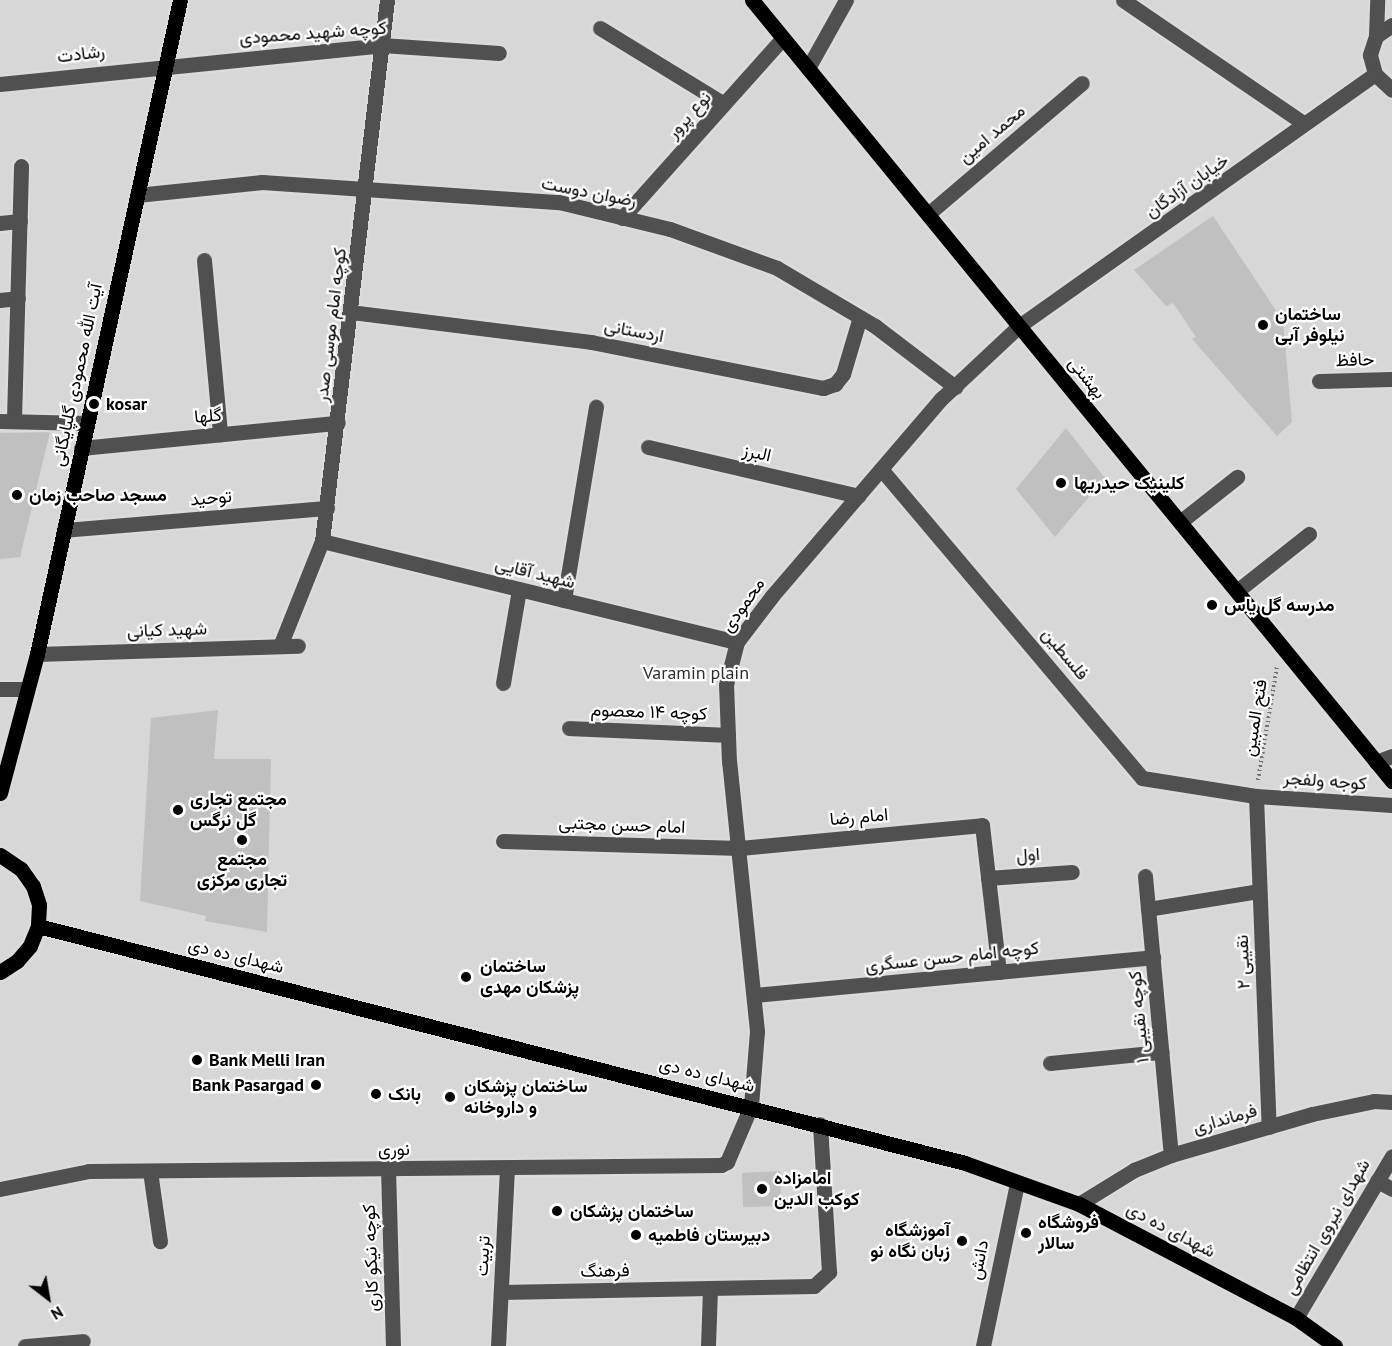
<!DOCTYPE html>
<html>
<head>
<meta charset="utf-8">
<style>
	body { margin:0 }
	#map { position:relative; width:1392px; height:1346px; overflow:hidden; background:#fff; font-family:"PT Sans",Vazirmatn,sans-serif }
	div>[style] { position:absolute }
	.green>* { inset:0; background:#d7d7d7 }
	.building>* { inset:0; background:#c0c0c0 }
	.path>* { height:4px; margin-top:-2px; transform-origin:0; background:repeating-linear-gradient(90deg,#727272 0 1.5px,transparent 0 4.5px) }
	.roads { filter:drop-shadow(2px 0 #dbdbdb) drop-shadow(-2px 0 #dbdbdb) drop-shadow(0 2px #dbdbdb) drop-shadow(0 -2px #dbdbdb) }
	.minor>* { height:15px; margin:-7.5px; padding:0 7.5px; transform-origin:7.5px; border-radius:7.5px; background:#505050 }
	.major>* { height:15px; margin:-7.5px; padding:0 7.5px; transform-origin:7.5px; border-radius:7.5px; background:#000 }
	.dots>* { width:16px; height:16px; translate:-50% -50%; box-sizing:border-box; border:3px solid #fff; border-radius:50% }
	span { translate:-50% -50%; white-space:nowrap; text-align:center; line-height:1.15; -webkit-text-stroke:4.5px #fff; paint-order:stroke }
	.street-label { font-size:18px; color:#000 }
	.poi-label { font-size:18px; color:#000; font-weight:700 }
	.left { translate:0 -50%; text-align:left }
	.right { translate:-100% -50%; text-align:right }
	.park-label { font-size:18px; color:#2e2e2e }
	.north { position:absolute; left:18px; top:1268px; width:60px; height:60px; -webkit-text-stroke:4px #fff; paint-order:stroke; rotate:149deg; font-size:16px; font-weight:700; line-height:24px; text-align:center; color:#000 }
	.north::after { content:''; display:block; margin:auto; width:21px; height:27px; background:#000; clip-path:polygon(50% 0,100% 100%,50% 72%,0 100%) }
</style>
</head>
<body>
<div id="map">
	<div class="green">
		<i style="clip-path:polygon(0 0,1392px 0,1392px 1346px,0 1346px)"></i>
	</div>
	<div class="building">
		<i style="clip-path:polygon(1213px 216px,1283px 321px,1292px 422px,1277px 436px,1192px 339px,1196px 337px,1173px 303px,1166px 306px,1134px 270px)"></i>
		<i style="clip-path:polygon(1066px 428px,1105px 478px,1055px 537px,1016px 489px)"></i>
		<i style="clip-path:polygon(50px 432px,20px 557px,0 559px,0 433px)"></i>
		<i style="clip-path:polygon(218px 710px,214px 759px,271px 759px,267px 932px,205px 921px,206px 916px,140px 901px,151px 718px)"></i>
		<i style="clip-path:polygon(780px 1171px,781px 1206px,743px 1207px,742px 1173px)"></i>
	</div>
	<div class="path">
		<i style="left:1258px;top:780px;width:116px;rotate:-80.5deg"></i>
	</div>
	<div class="roads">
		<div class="minor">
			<i style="left:1123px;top:0;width:218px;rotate:34.3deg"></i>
			<i style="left:1392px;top:25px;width:19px;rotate:145deg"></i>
			<i style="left:1376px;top:36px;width:20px;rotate:108deg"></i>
			<i style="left:1370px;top:55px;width:20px;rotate:75deg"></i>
			<i style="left:1375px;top:74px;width:23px;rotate:43deg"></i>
			<i style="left:600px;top:28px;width:145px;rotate:31.5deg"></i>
			<i style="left:1376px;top:36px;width:36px;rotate:-88deg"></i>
			<i style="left:808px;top:68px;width:78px;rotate:-60.8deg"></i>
			<i style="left:0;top:84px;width:384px;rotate:-5.8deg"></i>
			<i style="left:382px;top:45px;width:117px;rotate:3.9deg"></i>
			<i style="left:137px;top:195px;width:126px;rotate:-5.9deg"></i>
			<i style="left:262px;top:182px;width:298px;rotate:3.9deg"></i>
			<i style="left:559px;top:202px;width:114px;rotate:13.7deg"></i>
			<i style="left:670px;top:229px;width:114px;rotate:20deg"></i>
			<i style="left:777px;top:268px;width:114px;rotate:30.6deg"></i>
			<i style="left:875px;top:326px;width:101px;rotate:37.3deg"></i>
			<i style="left:928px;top:214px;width:202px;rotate:-40.4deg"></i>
			<i style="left:622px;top:218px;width:241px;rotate:-48.2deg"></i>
			<i style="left:0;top:223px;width:20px;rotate:-6deg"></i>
			<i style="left:204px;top:260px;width:175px;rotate:84.7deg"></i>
			<i style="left:0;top:300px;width:18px;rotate:-6deg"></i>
			<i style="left:351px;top:312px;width:242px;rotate:7.1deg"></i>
			<i style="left:591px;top:342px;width:237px;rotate:11.2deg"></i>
			<i style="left:823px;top:388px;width:13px;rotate:-18deg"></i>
			<i style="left:835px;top:384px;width:13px;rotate:-51deg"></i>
			<i style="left:843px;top:374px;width:59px;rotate:-73.4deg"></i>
			<i style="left:1319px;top:381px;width:73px;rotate:-1.6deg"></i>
			<i style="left:14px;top:419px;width:253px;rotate:-88.4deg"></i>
			<i style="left:0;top:421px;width:87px;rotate:1.3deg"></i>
			<i style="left:648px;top:447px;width:216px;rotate:13.1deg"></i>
			<i style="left:81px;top:448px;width:258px;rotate:-5.6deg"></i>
			<i style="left:881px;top:469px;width:404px;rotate:49.8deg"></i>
			<i style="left:1142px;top:778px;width:115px;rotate:9deg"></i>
			<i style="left:1256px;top:796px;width:136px;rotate:3.8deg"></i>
			<i style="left:1180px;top:522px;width:73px;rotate:-38.3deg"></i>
			<i style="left:64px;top:530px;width:264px;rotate:-4.8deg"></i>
			<i style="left:322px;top:541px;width:427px;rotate:13.7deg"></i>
			<i style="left:1237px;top:591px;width:92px;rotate:-38.4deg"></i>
			<i style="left:564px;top:600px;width:196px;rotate:-80.6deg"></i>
			<i style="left:280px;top:646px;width:113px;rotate:-68.2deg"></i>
			<i style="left:322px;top:541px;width:545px;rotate:-83.15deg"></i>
			<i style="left:37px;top:654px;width:261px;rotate:-1.8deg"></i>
			<i style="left:503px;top:683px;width:95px;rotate:-80.3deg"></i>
			<i style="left:0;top:689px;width:27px"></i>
			<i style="left:569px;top:728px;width:159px;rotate:2.5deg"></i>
			<i style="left:1376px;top:762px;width:17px;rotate:-21deg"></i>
			<i style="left:1256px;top:796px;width:331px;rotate:87.8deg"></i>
			<i style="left:503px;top:841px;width:237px;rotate:1.7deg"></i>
			<i style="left:740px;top:848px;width:243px;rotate:-5.4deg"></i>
			<i style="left:982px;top:825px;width:148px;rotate:83.4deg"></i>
			<i style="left:1145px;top:876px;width:280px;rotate:84.7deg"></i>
			<i style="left:988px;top:878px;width:84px;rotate:-4.1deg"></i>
			<i style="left:1148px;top:909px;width:112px;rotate:-9.2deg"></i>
			<i style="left:754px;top:995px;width:401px;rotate:-5.4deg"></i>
			<i style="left:1050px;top:1063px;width:112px;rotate:-5.7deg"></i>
			<i style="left:388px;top:1168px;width:178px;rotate:88.4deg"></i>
			<i style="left:150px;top:1171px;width:71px;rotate:81.9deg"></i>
			<i style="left:1377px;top:1181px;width:17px;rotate:28deg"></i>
			<i style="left:0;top:1189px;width:91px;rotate:-11.4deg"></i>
			<i style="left:89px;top:1171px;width:632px;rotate:-0.54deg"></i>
			<i style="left:721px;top:1165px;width:7px;rotate:-27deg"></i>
			<i style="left:727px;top:1162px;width:61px;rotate:-66.8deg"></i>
			<i style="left:751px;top:1106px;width:75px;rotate:-85.4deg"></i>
			<i style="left:757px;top:1031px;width:270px;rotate:-95.9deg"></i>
			<i style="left:729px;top:762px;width:77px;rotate:-92.2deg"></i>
			<i style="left:726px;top:685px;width:44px;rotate:-75.7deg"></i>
			<i style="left:737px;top:642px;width:58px;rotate:-52.7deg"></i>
			<i style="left:772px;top:596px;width:260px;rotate:-49.4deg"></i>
			<i style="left:941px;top:399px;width:107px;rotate:-43.1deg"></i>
			<i style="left:1019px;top:326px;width:436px;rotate:-35.3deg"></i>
			<i style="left:1079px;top:1204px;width:65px;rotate:-31.7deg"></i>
			<i style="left:1134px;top:1170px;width:40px;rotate:-22deg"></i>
			<i style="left:1171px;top:1155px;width:147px;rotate:-16.2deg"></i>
			<i style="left:1312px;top:1114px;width:63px;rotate:-11.8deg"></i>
			<i style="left:1374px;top:1101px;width:18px;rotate:3deg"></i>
			<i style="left:501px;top:1292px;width:313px;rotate:-1.1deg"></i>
			<i style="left:814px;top:1286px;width:21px;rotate:-43deg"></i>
			<i style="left:829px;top:1272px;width:148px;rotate:-93.5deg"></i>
			<i style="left:1296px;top:1318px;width:188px;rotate:-59.3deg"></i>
			<i style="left:25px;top:1346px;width:58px;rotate:-4.9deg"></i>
			<i style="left:498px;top:1346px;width:178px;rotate:-87.1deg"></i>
			<i style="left:708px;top:1346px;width:58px;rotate:-88deg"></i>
			<i style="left:983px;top:1346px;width:167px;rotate:-78.2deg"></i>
		</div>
		<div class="major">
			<i style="left:752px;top:0;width:1010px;rotate:50.67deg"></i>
			<i style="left:0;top:793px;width:144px;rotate:-75.1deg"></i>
			<i style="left:37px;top:654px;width:669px;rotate:-77.67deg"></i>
			<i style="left:0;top:855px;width:25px;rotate:34deg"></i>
			<i style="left:21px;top:869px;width:21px;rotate:55deg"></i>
			<i style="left:33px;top:886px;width:20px;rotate:72deg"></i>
			<i style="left:39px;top:905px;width:21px;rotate:93deg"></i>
			<i style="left:38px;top:926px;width:22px;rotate:112deg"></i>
			<i style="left:30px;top:946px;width:20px;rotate:131deg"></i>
			<i style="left:17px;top:961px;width:20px;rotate:147deg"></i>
			<i style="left:38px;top:926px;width:957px;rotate:14.34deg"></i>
			<i style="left:965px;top:1163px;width:121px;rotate:19.8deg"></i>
			<i style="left:1079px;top:1204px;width:245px;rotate:27.7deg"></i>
			<i style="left:1296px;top:1318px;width:48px;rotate:35.7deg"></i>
		</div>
	</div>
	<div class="dots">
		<i style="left:1263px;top:325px;background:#000"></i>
		<i style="left:94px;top:404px;background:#000"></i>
		<i style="left:1061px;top:483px;background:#000"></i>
		<i style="left:17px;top:495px;background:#000"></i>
		<i style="left:1212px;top:605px;background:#000"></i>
		<i style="left:178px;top:810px;background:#000"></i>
		<i style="left:242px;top:840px;background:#000"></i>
		<i style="left:466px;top:977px;background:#000"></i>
		<i style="left:197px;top:1060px;background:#000"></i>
		<i style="left:316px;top:1085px;background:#000"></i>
		<i style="left:376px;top:1094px;background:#000"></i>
		<i style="left:450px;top:1097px;background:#000"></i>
		<i style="left:762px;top:1189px;background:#000"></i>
		<i style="left:557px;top:1211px;background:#000"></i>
		<i style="left:1026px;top:1233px;background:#000"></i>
		<i style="left:636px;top:1235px;background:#000"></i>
		<i style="left:962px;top:1241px;background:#000"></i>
	</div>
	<div class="street-label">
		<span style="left:313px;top:33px;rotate:-4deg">کوچه شهید محمودی</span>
		<span style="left:81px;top:54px;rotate:-7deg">رشادت</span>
		<span style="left:689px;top:115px;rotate:-48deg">نوع پرور</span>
		<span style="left:992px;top:134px;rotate:-40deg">محمد امین</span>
		<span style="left:1187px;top:186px;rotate:-35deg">خیابان آزادگان</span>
		<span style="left:589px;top:192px;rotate:11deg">رضوان دوست</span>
		<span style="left:331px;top:325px;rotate:-83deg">کوچه امام موسی صدر</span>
		<span style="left:634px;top:331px;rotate:11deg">اردستانی</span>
		<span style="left:1355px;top:360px;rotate:-2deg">حافظ</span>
		<span style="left:77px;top:375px;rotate:-78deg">آیت الله محمودی گلپایگانی</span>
		<span style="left:1087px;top:378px;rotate:51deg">بهشتی</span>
		<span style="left:208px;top:416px;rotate:-5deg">گلها</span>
		<span style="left:757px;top:453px;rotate:13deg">البرز</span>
		<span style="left:211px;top:498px;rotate:-5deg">توحید</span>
		<span style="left:535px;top:573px;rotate:14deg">شهید آقایی</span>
		<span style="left:743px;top:605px;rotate:-55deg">محمودی</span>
		<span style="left:167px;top:630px;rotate:-2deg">شهید کیانی</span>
		<span style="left:1065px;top:654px;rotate:50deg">فلسطین</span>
		<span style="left:649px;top:712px;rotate:2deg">کوچه ۱۴ معصوم</span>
		<span style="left:1255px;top:718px;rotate:-81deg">فتح المبین</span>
		<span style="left:1325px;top:781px;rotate:4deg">کوجه ولفجر</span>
		<span style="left:859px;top:817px;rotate:-5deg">امام رضا</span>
		<span style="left:622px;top:825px;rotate:2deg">امام حسن مجتبی</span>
		<span style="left:1028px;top:855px;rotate:-4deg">اول</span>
		<span style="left:236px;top:956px;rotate:14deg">شهدای ده دی</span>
		<span style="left:952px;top:957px;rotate:-6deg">کوچه امام حسن عسگری</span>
		<span style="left:1243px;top:962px;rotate:-92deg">نقیبی ۲</span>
		<span style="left:1139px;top:1017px;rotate:-95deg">کوچه نقیبی ۱</span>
		<span style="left:707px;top:1075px;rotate:14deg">شهدای ده دی</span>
		<span style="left:1225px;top:1119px;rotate:-16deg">فرمانداری</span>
		<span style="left:394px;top:1149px">نوری</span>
		<span style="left:1327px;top:1227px;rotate:-60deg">شهدای نیروی انتظامی</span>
		<span style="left:1171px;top:1230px;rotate:28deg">شهدای ده دی</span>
		<span style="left:483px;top:1256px;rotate:-87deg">تربیت</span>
		<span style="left:371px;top:1258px;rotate:-92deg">کوچه نیکو کاری</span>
		<span style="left:979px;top:1260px;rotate:-79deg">دانش</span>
		<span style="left:605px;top:1271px;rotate:-1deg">فرهنگ</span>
	</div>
	<div class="poi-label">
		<span class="left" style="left:1275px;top:325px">ساختمان<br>نیلوفر آبی</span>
		<span class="left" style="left:106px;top:404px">kosar</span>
		<span class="left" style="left:1074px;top:483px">کلینیک حیدریها</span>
		<span class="left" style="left:29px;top:495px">مسجد صاحب زمان</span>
		<span class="left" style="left:1224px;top:605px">مدرسه گل یاس</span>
		<span class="left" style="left:190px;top:810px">مجتمع تجاری<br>گل نرگس</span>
		<span style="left:242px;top:870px">مجتمع<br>تجاری مرکزی</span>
		<span class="left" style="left:480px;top:977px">ساختمان<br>پزشکان مهدی</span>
		<span class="left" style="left:209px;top:1060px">Bank Melli Iran</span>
		<span class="right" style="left:304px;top:1085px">Bank Pasargad</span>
		<span class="left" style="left:464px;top:1097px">ساختمان پزشکان<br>و داروخانه</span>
		<span class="left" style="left:388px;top:1094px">بانک</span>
		<span class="left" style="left:774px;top:1189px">امامزاده<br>کوکب الدین</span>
		<span class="left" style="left:570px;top:1211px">ساختمان پزشکان</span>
		<span class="left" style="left:1038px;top:1233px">فروشگاه<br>سالار</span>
		<span class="right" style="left:950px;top:1241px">آموزشگاه<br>زبان نگاه نو</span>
		<span class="left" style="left:648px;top:1235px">دبیرستان فاطمیه</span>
	</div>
	<div class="park-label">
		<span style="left:696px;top:673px">Varamin plain</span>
	</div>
	<div class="north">N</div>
</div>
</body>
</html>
